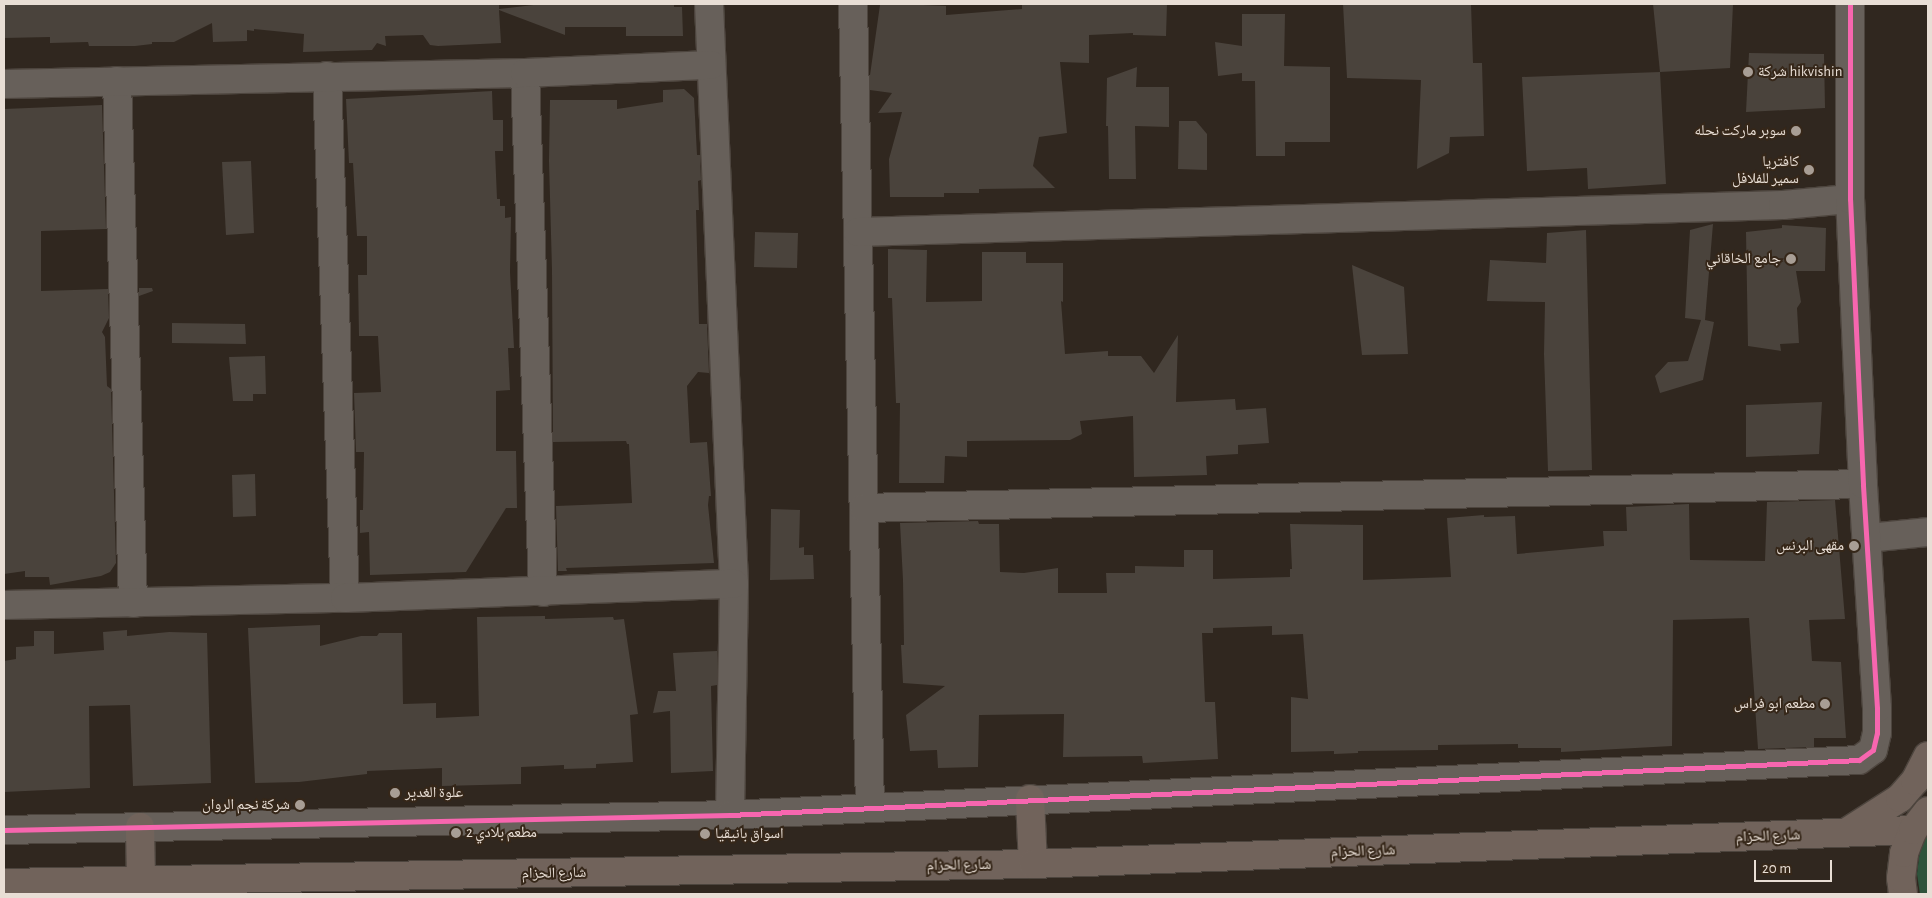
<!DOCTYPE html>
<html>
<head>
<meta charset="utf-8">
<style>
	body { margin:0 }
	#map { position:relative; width:1932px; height:898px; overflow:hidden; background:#30271f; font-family:"Alegreya Sans","Noto Naskh Arabic",sans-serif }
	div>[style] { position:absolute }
	.green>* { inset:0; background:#2e533b }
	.building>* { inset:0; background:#4a433c }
	.roads { filter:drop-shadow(1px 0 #4d453e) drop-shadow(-1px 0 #4d453e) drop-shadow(0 1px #4d453e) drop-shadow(0 -1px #4d453e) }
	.street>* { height:28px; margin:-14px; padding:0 14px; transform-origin:14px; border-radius:14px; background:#67605a }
	.primary>* { height:28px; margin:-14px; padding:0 14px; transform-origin:14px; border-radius:14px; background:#71635b }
	.cycleway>* { height:5px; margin:-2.5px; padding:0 2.5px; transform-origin:2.5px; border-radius:2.5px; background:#f766af }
	.dots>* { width:14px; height:14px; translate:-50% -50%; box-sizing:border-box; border:2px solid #362719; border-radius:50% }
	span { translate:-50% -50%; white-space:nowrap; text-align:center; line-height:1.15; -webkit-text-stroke:4px #362719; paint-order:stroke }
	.poi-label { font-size:15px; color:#e8ded5 }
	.left { translate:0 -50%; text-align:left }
	.right { translate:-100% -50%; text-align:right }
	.street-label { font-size:15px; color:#e8ded5 }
	.frame { position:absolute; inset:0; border:5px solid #e8ded5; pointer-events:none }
	.scale { position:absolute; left:1754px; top:860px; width:78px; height:22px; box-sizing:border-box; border:2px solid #e8ded5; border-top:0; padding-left:6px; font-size:15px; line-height:18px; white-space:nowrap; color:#e8ded5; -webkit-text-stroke:4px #362719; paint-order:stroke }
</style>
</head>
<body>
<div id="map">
	<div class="green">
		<i style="clip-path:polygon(1928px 834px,1928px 894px,1920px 894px,1917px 874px,1920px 850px)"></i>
	</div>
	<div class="building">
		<i style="clip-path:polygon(4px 4px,499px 4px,499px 9px,542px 4px,674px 4px,674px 7px,682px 7px,683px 36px,626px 36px,626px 27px,565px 27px,565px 35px,499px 10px,501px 43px,438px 46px,430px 45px,423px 35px,385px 36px,386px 46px,377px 43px,372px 50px,303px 52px,304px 34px,254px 29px,254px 31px,247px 30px,247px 41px,213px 42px,212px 23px,174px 42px,152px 42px,152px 44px,135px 46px,89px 46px,88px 42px,50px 43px,50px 37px,4px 38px)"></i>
		<i style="clip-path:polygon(900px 4px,946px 6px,946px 15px,1022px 9px,1022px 4px,1167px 4px,1166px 36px,1133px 35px,1133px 33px,1089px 35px,1089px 63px,1060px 62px,1067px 133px,1039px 137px,1033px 166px,1055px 188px,979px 189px,979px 193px,944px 193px,944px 197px,890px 197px,889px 159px,902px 112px,878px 113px,892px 93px,870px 90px,870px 75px,880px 5px)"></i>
		<i style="clip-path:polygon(1343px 4px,1471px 4px,1473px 63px,1482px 63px,1484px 136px,1450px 137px,1449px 153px,1417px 169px,1421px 80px,1347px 78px)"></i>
		<i style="clip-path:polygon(1653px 4px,1733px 4px,1730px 68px,1660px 72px)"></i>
		<i style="clip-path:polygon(1242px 14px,1285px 14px,1284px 66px,1330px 67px,1330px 142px,1285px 142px,1285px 156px,1256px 156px,1255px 81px,1242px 81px,1242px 73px,1218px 76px,1215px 42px,1242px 46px)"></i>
		<i style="clip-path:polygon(1749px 53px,1824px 54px,1825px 108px,1746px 112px)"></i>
		<i style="clip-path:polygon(1137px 67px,1136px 87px,1169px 87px,1169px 127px,1135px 126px,1136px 179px,1109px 179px,1108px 126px,1106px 126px,1107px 78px)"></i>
		<i style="clip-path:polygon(1660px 72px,1666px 184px,1588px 189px,1587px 168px,1527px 171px,1522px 77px)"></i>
		<i style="clip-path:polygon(684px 89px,694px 98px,697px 155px,700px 155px,701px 180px,698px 181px,699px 210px,696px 210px,699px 324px,707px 324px,709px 373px,698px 372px,687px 386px,690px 443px,707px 442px,711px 496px,709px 496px,708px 505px,714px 563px,566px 568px,567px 571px,558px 571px,556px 506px,632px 503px,629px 444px,627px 444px,626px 441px,553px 442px,552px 270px,549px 161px,550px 100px,617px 100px,617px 109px,663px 102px,663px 90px)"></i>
		<i style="clip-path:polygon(492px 91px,493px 120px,503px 120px,503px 151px,495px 151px,497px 199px,500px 199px,500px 206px,505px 206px,505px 218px,511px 217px,510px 272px,514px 348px,508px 348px,510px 390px,496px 391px,496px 451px,516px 451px,517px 508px,506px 508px,466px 572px,370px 575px,369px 532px,360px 533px,360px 510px,363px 510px,364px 452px,356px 452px,354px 393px,381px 392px,378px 336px,359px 336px,358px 275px,367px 275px,367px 236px,357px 236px,353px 163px,349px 163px,346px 99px)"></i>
		<i style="clip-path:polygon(102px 105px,106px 229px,41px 231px,41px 291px,108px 289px,109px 318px,102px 332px,105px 337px,107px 386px,111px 389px,116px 563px,110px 572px,101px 576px,50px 585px,49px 577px,25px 577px,25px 571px,4px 574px,4px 109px)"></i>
		<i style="clip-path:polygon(1179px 121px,1196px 121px,1207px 134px,1207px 170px,1178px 169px)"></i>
		<i style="clip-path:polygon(251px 161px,254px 233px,226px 235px,222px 162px)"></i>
		<i style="clip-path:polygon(1713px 224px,1705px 320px,1714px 322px,1703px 380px,1660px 393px,1655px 376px,1668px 362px,1688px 361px,1701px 320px,1685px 318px,1690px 230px)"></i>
		<i style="clip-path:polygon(1782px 225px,1826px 228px,1825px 271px,1796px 271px,1801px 302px,1797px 308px,1799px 343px,1780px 344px,1781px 351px,1748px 346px,1746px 232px,1782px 228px)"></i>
		<i style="clip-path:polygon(1586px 230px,1592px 470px,1548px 471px,1544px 354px,1545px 302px,1487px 301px,1490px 260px,1546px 263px,1547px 233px)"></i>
		<i style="clip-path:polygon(755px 232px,798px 233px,797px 268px,754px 267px)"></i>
		<i style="clip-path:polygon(888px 249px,927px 250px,926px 302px,982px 301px,982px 252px,1026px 252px,1026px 263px,1063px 263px,1063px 302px,1061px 301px,1065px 354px,1108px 351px,1108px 356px,1141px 356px,1154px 373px,1178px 335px,1176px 402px,1235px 399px,1236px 410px,1266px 408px,1269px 443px,1238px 445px,1238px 454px,1206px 456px,1207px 475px,1134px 477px,1133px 416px,1080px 421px,1082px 434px,1070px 440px,967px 441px,967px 457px,945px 456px,944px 483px,899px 483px,900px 403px,896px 403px,892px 298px,888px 298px)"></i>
		<i style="clip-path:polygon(1352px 265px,1404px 287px,1408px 354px,1362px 355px)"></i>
		<i style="clip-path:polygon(139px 288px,152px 288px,153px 291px,139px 296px)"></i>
		<i style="clip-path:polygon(172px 323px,245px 324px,246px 344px,172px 343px)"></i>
		<i style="clip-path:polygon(265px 356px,266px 394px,253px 394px,253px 401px,233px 401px,229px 357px)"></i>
		<i style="clip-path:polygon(1822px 402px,1819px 454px,1746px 457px,1746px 405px)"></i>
		<i style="clip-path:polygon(255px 474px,256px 516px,233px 517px,232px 475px)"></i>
		<i style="clip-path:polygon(1835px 500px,1845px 619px,1809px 620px,1812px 661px,1841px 662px,1846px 738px,1814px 738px,1814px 747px,1758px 749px,1749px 618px,1673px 620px,1672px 746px,1561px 752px,1561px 748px,1518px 748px,1518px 744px,1438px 745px,1438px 750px,1358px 751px,1358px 753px,1334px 754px,1334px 751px,1291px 752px,1291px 697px,1308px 699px,1303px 634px,1272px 635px,1272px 626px,1213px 628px,1213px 633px,1202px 633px,1205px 702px,1215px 702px,1218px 759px,1143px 763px,1142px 756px,1063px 757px,1064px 714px,979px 715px,978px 767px,938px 768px,937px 750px,910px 751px,906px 715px,945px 686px,903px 683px,901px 645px,904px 645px,903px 580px,900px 523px,978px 521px,979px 524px,999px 524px,1000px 572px,1024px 573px,1058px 568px,1058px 593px,1107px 593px,1106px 573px,1135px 573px,1135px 566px,1184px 567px,1184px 550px,1213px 550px,1213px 579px,1290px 577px,1290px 569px,1292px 569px,1290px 524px,1363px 525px,1363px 580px,1451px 577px,1447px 518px,1484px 515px,1484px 517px,1515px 516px,1517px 554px,1604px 546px,1603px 531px,1627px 531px,1626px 507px,1689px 504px,1690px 560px,1765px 561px,1767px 502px)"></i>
		<i style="clip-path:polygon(771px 509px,800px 510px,799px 548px,804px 547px,804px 555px,813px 555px,814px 579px,770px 580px)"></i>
		<i style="clip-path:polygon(545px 616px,545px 619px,613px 617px,614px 620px,624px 619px,638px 714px,630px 715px,633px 762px,596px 764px,596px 768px,564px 769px,564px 765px,521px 767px,521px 784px,442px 786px,442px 768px,367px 771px,367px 774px,299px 782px,255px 783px,248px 628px,320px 625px,320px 646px,361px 636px,377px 636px,379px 633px,402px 633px,403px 704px,436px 703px,436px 718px,479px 716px,477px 617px)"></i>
		<i style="clip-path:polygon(127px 630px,127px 636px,169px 632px,207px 633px,211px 783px,133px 786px,130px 705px,89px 706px,90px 788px,4px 792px,4px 661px,16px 659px,16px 647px,34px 646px,34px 631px,54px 631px,54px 654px,104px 650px,103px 632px)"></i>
		<i style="clip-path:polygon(717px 651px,717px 685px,711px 686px,713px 771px,671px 773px,670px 711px,653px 713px,658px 691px,676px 691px,673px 653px)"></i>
	</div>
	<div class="roads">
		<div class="street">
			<i style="left:709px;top:4px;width:581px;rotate:87.53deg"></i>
			<i style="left:734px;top:584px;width:231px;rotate:91deg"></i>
			<i style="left:853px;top:4px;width:803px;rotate:88.79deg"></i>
			<i style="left:525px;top:73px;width:519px;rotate:88.01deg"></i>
			<i style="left:327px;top:76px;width:522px;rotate:88.03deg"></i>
			<i style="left:117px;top:81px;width:522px;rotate:88.24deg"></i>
			<i style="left:4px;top:84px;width:521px;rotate:-1.21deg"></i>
			<i style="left:525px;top:73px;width:186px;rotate:-2.5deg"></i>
			<i style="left:858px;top:232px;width:925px;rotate:-1.67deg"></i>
			<i style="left:1783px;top:205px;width:67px;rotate:-5.1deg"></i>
			<i style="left:864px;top:508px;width:999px;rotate:-1.38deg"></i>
			<i style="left:1868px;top:538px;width:60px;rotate:-5.7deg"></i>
			<i style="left:4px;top:605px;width:341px;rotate:-1.2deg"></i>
			<i style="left:345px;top:598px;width:389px;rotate:-2.1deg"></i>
			<i style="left:4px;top:830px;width:726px;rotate:-1.18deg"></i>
			<i style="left:730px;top:815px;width:1130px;rotate:-2.79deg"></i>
			<i style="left:1859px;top:760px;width:17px;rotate:-36deg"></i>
			<i style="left:1873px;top:750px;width:17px;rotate:-77deg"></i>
			<i style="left:1877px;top:733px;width:25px;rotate:-90deg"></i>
			<i style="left:1877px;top:708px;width:224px;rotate:-93.6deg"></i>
			<i style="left:1863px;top:484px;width:285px;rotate:-92.6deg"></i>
			<i style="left:1850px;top:199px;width:195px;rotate:-90deg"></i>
		</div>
		<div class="primary">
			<i style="left:1030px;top:799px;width:65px;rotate:87.4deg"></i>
			<i style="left:140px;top:827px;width:54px;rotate:88.9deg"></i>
			<i style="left:1847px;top:832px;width:63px;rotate:-32.7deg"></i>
			<i style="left:1900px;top:798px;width:23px;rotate:-49deg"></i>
			<i style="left:1915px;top:781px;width:28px;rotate:-63deg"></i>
			<i style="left:4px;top:883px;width:1029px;rotate:-1.06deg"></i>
			<i style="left:1033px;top:864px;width:881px;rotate:-2.21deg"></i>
			<i style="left:1903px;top:894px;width:16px;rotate:-97deg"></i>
			<i style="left:1901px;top:878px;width:25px;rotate:-83deg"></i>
			<i style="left:1904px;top:853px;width:25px;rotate:-69deg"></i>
			<i style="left:1913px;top:830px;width:24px;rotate:-52deg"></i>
		</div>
	</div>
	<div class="cycleway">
		<i style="left:4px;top:830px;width:726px;rotate:-1.18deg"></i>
		<i style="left:730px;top:815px;width:1130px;rotate:-2.79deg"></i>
		<i style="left:1859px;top:760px;width:17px;rotate:-36deg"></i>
		<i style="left:1873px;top:750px;width:17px;rotate:-77deg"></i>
		<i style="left:1877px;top:733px;width:25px;rotate:-90deg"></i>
		<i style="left:1877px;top:708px;width:224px;rotate:-93.6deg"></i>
		<i style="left:1863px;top:484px;width:285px;rotate:-92.6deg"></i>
		<i style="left:1850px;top:199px;width:195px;rotate:-90deg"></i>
	</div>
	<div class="dots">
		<i style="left:1748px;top:72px;background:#a89e95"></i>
		<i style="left:1796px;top:131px;background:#a89e95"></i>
		<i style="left:1809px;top:170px;background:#a89e95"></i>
		<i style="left:1791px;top:259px;background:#a89e95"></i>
		<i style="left:1854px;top:546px;background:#a89e95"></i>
		<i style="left:1825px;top:704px;background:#a89e95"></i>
		<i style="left:395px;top:793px;background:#a89e95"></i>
		<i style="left:300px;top:805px;background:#a89e95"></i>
		<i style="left:456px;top:833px;background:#a89e95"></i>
		<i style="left:705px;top:834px;background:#a89e95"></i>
	</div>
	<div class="poi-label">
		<span class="left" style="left:1758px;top:72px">شركة hikvishin</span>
		<span class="right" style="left:1786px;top:131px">سوبر ماركت نحله</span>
		<span class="right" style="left:1799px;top:170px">كافتريا<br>سمير للفلافل</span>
		<span class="right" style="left:1781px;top:259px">جامع الخاقاني</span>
		<span class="right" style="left:1844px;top:546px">مقهى البرنس</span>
		<span class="right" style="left:1815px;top:704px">مطعم ابو فراس</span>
		<span class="left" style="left:405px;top:793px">علوة الغدير</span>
		<span class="right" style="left:290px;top:805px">شركة نجم الروان</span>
		<span class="left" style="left:466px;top:833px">مطعم بلادي 2</span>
		<span class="left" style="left:715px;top:834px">اسواق بانيقيا</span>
	</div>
	<div class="street-label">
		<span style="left:1768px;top:836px;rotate:-2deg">شارع الحزام</span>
		<span style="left:1363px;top:851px;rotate:-2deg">شارع الحزام</span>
		<span style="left:959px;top:865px;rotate:-1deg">شارع الحزام</span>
		<span style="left:554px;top:873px;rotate:-1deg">شارع الحزام</span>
	</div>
	<div class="frame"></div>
	<div class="scale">20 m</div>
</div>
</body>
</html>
